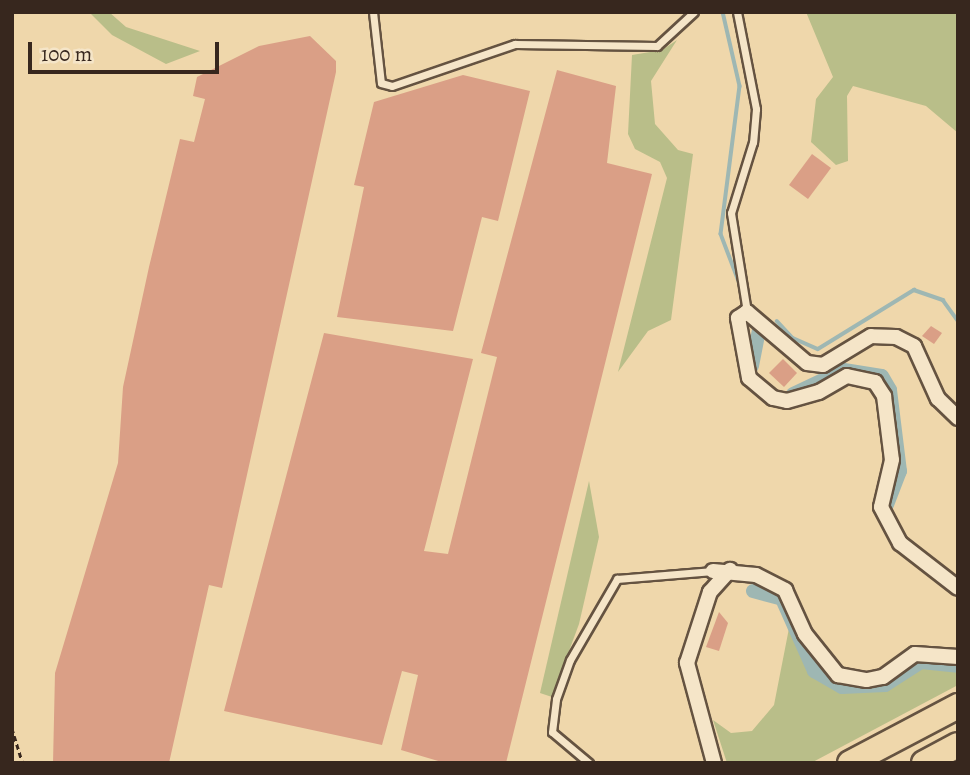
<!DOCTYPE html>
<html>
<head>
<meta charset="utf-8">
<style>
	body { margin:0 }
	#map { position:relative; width:970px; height:775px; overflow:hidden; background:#efd7ab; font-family:Alegreya,serif }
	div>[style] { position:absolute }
	.green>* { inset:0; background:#b9be89 }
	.stream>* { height:3.5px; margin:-1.75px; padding:0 1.75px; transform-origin:1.75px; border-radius:1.75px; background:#9eb7b3 }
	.canal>* { height:14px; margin:-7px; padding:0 7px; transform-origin:7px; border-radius:7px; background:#9eb7b3 }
	.building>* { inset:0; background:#da9f86 }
	.path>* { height:2.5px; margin-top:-1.25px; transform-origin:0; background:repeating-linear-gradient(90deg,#37271e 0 5px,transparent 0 8.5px) }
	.roads { filter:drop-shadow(2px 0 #655341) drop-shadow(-2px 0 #655341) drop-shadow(0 2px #655341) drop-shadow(0 -2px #655341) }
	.service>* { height:7px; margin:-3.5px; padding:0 3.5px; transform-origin:3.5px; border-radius:3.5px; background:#f5e5c8 }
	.minor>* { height:14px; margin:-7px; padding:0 7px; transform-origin:7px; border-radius:7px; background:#f5e5c8 }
	.motorway>* { height:24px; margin:-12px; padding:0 12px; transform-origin:12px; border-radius:12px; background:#efd7ab }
	span { translate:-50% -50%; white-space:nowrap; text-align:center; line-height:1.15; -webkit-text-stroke:7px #f5e5c8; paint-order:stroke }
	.frame { position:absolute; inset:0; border:14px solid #37271e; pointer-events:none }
	.scale { position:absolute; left:28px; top:42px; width:191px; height:32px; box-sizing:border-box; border:4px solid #37271e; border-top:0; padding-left:9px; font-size:21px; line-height:24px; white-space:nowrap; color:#37271e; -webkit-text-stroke:5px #f5e5c8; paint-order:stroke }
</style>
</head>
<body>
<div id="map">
	<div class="green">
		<i style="clip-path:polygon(89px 12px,109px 12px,126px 27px,200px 51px,166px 64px,112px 35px)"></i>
		<i style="clip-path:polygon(806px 12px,958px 12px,958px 133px,926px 106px,853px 86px,847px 96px,848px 161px,836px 165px,811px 142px,816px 99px,833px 77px)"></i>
		<i style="clip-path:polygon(677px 40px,651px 81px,655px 124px,678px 150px,693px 154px,671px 320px,648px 331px,618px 372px,667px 178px,660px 162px,635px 149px,628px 134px,632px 55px,662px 50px)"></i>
		<i style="clip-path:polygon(589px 481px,599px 537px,579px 624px,552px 697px,540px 693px)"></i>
		<i style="clip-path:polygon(791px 618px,813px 665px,841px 684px,863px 686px,916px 660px,958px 664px,958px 685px,811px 763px,727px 763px,713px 720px,731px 733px,752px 731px,774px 705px)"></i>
	</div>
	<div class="stream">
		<i style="left:723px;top:12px;width:76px;rotate:77.1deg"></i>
		<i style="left:740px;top:86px;width:149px;rotate:97.3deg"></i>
		<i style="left:721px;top:234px;width:53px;rotate:69.2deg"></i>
		<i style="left:777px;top:321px;width:23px;rotate:47deg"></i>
		<i style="left:793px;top:338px;width:27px;rotate:24deg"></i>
		<i style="left:818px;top:349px;width:113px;rotate:-31.6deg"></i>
		<i style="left:914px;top:290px;width:31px;rotate:19deg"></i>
		<i style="left:943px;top:300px;width:26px;rotate:54deg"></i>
	</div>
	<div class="canal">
		<i style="left:752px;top:366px;width:37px;rotate:-79deg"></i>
		<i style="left:793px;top:394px;width:56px;rotate:-25.2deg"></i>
		<i style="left:844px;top:370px;width:38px;rotate:9deg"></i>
		<i style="left:882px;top:376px;width:16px;rotate:60deg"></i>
		<i style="left:890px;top:390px;width:82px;rotate:83deg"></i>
		<i style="left:900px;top:471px;width:36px;rotate:111deg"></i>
		<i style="left:753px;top:591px;width:30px;rotate:15deg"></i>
		<i style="left:782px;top:599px;width:79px;rotate:66deg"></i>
		<i style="left:814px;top:671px;width:32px;rotate:30deg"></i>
		<i style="left:842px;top:687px;width:43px;rotate:-2.7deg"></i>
		<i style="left:885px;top:685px;width:43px;rotate:-32.6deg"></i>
		<i style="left:921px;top:662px;width:37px;rotate:6deg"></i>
	</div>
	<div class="building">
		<i style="clip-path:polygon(310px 36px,336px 61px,336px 72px,222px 588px,209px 585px,169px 763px,53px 763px,55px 673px,118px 463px,123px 387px,149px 267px,180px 139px,194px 142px,205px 99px,193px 96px,197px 77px,259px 46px)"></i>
		<i style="clip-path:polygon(557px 70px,616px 86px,607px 163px,652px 174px,506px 763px,445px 763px,401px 750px,418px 675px,402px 671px,382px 745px,224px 711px,324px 333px,473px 359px,424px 551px,448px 554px,497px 357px,481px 353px)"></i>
		<i style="clip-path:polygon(463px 75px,530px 91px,498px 221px,482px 217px,453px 331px,337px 317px,364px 187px,354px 185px,374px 102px)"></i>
		<i style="clip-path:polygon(812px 154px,831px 168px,808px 199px,789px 185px)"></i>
		<i style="clip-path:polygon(931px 326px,942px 333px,934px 344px,922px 336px)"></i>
		<i style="clip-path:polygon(783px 359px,797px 373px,784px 387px,769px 373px)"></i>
		<i style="clip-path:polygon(719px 612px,728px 623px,719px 651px,706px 647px)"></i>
	</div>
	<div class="path">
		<i style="left:12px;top:728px;width:37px;rotate:73deg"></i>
	</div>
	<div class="roads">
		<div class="service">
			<i style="left:373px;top:12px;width:71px;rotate:83.6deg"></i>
			<i style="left:381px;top:83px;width:11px;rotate:15deg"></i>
			<i style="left:392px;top:86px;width:130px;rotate:-18.9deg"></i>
			<i style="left:515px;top:44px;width:142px;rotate:0.8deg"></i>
			<i style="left:657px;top:46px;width:50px;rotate:-42.6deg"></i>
			<i style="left:737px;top:12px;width:99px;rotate:78.9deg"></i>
			<i style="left:756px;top:109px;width:33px;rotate:95deg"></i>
			<i style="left:753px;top:142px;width:74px;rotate:107.2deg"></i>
			<i style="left:731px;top:213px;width:100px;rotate:80.8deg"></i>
			<i style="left:589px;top:763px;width:48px;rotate:-140deg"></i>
			<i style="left:552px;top:732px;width:33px;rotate:-83deg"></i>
			<i style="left:556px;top:699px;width:41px;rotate:-70.3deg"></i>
			<i style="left:570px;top:660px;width:94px;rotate:-59.9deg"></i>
			<i style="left:617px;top:579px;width:96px;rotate:-4.8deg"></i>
		</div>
		<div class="minor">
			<i style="left:958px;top:418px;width:28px;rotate:-136deg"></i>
			<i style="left:938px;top:399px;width:58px;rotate:-114.4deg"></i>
			<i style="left:914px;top:346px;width:20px;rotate:-153deg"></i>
			<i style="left:896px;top:337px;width:25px;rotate:-178deg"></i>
			<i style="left:871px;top:336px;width:56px;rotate:148.9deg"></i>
			<i style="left:823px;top:365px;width:16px;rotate:-173deg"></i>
			<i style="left:807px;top:363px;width:79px;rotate:-139.6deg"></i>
			<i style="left:747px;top:312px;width:11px;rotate:146deg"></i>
			<i style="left:738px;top:318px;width:61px;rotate:79.6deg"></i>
			<i style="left:749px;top:378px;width:31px;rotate:40deg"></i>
			<i style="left:773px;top:398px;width:14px;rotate:12deg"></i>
			<i style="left:787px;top:401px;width:33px;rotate:-16deg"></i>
			<i style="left:819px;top:392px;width:32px;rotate:-30deg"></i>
			<i style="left:847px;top:376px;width:29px;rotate:12deg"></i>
			<i style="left:875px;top:382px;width:17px;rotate:57deg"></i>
			<i style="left:884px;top:396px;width:64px;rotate:82.9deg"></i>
			<i style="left:892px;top:460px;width:48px;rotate:103.2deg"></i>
			<i style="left:881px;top:507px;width:41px;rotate:62.2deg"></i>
			<i style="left:900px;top:543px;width:73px;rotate:37.8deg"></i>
			<i style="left:713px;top:571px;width:43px;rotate:5.3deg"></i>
			<i style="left:756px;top:575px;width:33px;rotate:27deg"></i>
			<i style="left:785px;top:590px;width:48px;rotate:65.6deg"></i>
			<i style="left:805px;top:634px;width:53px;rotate:51.2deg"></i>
			<i style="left:838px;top:675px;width:29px;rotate:10deg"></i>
			<i style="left:867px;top:680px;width:16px;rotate:-11deg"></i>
			<i style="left:883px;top:677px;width:39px;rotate:-36deg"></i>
			<i style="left:915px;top:654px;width:43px;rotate:4deg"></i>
			<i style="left:714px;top:763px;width:104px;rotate:-105.1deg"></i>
			<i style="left:687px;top:663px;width:75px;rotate:-72.1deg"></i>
			<i style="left:710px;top:592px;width:30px;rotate:-48deg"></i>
		</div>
		<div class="motorway">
			<i style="left:850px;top:763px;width:122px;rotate:-27.8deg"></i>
			<i style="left:924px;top:763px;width:38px;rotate:-28deg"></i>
		</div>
	</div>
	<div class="frame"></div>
	<div class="scale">100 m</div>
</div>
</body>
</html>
